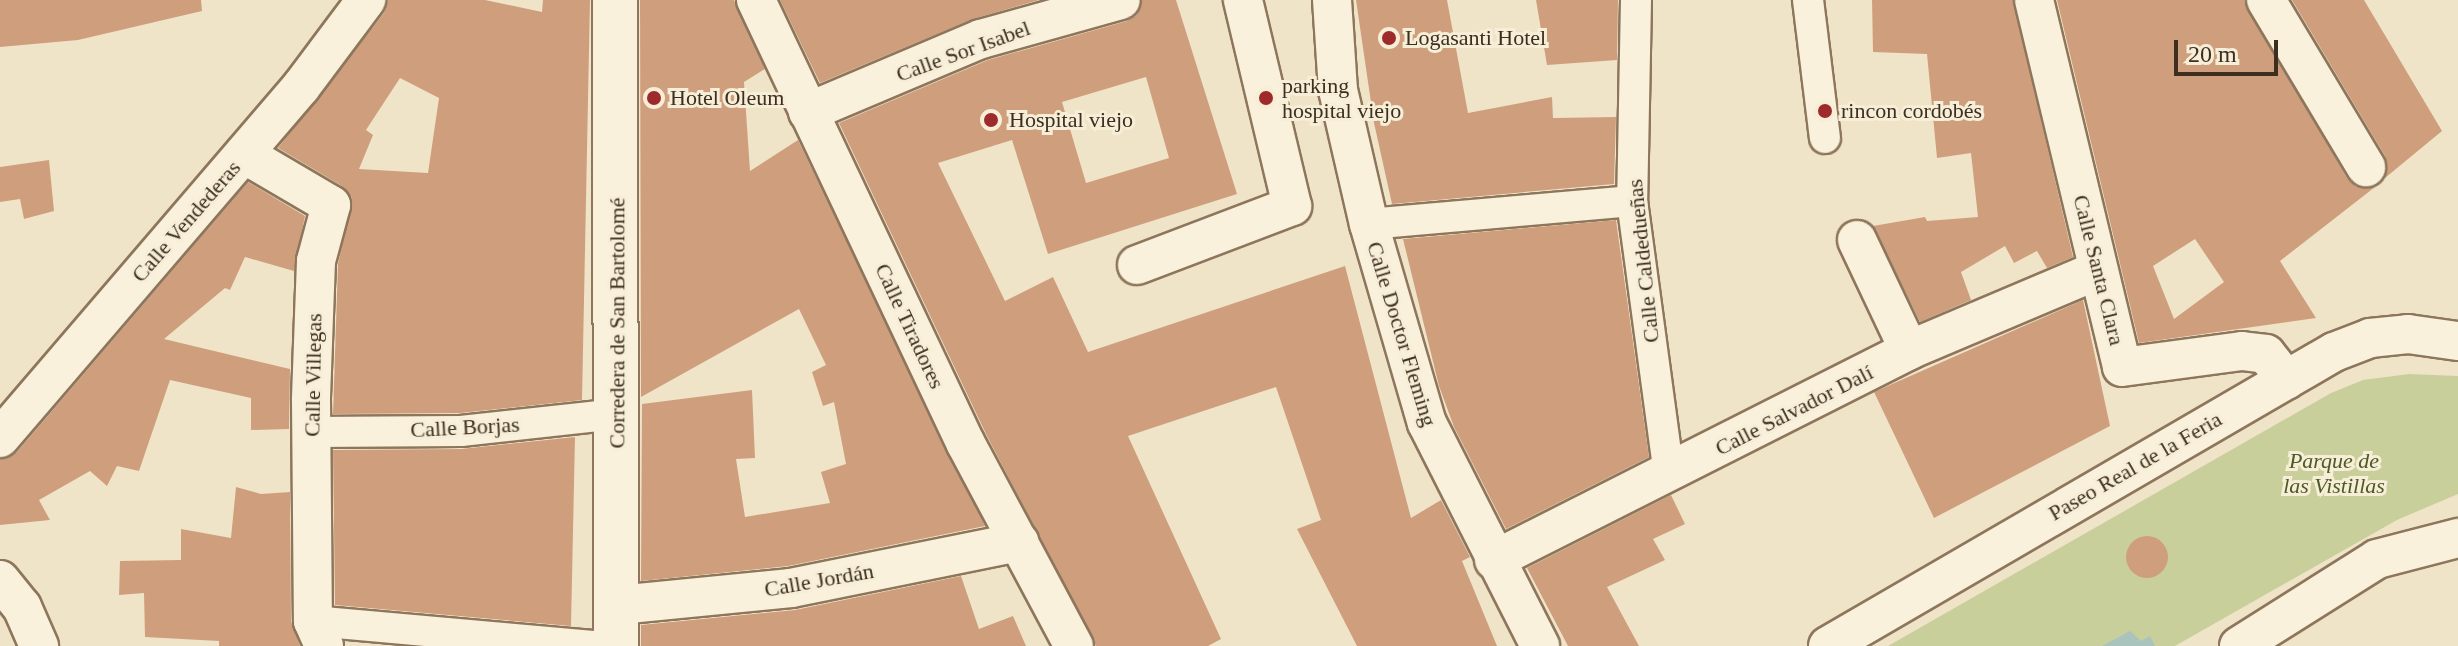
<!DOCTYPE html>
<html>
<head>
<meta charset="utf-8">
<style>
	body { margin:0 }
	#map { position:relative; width:2458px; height:646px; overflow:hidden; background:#f0e4c8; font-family:"Times New Roman",serif }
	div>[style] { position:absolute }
	.green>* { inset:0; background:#c9cf9b }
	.water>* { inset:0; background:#a9c4bc }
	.building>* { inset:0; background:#cf9f7d }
	.round { border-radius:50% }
	.roads { filter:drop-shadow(2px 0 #8d765c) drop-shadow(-2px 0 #8d765c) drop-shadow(0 2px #8d765c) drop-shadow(0 -2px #8d765c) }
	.pedestrian>* { height:30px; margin:-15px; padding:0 15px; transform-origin:15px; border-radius:15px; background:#faf1dc }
	.minor>* { height:38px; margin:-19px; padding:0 19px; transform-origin:19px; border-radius:19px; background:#faf1dc }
	.tertiary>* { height:44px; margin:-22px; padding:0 22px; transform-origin:22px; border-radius:22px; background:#faf1dc }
	.dots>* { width:22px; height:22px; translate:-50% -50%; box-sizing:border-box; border:4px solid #f7eed8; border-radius:50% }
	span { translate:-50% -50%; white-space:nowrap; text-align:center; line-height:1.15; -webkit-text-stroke:6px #f7eed8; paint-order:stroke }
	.poi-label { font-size:22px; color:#3d2e20 }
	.left { translate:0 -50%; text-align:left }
	.street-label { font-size:22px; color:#3d2e20 }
	.park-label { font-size:22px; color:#4d5a26; font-style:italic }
	.scale { position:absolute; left:2174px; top:40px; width:104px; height:36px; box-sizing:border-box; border:4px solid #3d2e20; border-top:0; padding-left:10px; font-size:24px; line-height:28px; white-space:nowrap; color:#3d2e20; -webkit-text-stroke:6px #f7eed8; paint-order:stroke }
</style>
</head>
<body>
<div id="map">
	<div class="green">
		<i style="clip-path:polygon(2409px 374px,2458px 376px,2458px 494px,2397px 520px,2175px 646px,1888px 646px,2331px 393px,2363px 380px)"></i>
	</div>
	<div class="water">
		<i style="clip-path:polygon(2130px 631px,2141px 641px,2150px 636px,2155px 646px,2102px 646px)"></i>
	</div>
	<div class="building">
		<i style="clip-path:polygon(0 0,201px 0,202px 11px,78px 40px,0 47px)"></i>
		<i style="clip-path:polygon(evenodd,388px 0,485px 0,542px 12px,543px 0,590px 0,582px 400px,460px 413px,333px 414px,338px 264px,352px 198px,342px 186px,278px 148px,384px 13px,388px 0,400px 78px,439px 98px,428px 173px,359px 169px,373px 135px,366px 130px,400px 78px)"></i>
		<i style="clip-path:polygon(640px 0,734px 0,765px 69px,744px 82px,750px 171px,798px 140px,985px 526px,788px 566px,641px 581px,642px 404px,752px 390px,755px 458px,736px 459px,745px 517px,830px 503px,821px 472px,846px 464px,834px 402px,823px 406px,812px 372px,826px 365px,799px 309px,641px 397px)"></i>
		<i style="clip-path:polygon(780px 0,1039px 0,973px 19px,820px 83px)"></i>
		<i style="clip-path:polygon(evenodd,1142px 0,1176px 0,1237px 194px,1048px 254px,1012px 140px,938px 163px,1005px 301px,1053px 277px,1088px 352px,1345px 266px,1411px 518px,1441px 500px,1470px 557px,1462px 561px,1497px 646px,1357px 646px,1297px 529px,1321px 520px,1276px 387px,1128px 436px,1221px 639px,1208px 646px,1096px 646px,986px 434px,839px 123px,988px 60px,1127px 21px,1137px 15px,1142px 0,1146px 77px,1169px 158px,1086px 183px,1062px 102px,1146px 77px)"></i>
		<i style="clip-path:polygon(1356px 0,1447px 0,1468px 113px,1552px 97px,1553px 118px,1616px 117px,1614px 184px,1392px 204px,1374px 123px)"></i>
		<i style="clip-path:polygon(1536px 0,1618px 0,1617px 60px,1547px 65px)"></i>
		<i style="clip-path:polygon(1872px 0,2013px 0,2073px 257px,2047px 268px,2037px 251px,2014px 263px,2005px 246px,1961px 272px,1971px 300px,1920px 322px,1873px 226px,1925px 217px,1927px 221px,1978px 217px,1971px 153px,1937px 158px,1927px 54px,1873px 52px)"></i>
		<i style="clip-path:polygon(evenodd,2057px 0,2244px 0,2347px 178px,2356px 187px,2375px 187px,2280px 261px,2316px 318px,2139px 343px,2057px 0,2195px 239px,2224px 282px,2174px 319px,2153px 266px,2195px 239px)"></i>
		<i style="clip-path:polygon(2292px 0,2364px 0,2442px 131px,2385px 178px,2385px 156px)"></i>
		<i style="clip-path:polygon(49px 160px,54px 211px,24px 219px,20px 199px,0 202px,0 167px)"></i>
		<i style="clip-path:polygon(248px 182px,305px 216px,294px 271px,245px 257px,230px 290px,225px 288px,164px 339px,290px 369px,289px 429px,251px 430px,251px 398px,170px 380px,139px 471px,117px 466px,107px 486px,90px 471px,39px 500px,50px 520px,0 525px,0 459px,17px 452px)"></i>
		<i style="clip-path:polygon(1616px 220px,1649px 457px,1506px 529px,1454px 427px,1439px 386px,1403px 239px)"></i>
		<i style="clip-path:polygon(2083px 300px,2110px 426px,1934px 518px,1874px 392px)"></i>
		<i style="clip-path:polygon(575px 437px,571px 626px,335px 605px,333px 450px,461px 449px)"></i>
		<i style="clip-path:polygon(236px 487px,261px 494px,290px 492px,291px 621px,300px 646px,219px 646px,219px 641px,145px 637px,144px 593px,119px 595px,120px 561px,181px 560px,181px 529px,231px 538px)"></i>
		<i style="clip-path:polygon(1671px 495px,1685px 524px,1653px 539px,1665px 560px,1607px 587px,1639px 646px,1568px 646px,1527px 568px)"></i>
		<i class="round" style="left:2126px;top:536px;width:42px;height:42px"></i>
		<i style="clip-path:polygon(961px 576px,979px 629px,1013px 616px,1026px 646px,641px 646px,641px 625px,795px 610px)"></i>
	</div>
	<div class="roads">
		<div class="pedestrian">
			<i style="left:1636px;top:0;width:201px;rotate:91.1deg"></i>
			<i style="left:1632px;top:201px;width:275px;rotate:82.3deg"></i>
			<i style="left:1808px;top:0;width:139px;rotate:83deg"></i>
			<i style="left:1369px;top:224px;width:264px;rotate:-5deg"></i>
			<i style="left:312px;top:432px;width:149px;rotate:-0.4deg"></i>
			<i style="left:461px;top:431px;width:158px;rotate:-6.2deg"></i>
			<i style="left:313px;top:621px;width:283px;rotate:5.1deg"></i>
		</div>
		<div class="minor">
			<i style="left:756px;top:0;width:491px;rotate:64.7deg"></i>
			<i style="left:966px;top:444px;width:229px;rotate:61.9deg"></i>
			<i style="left:1332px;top:0;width:90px;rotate:86.2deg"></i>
			<i style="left:1338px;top:90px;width:138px;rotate:77deg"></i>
			<i style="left:1369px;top:224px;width:207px;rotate:73.8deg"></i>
			<i style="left:1427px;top:423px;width:250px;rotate:63.1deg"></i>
			<i style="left:2034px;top:0;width:377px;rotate:76.5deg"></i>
			<i style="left:2122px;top:367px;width:121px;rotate:-7.6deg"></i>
			<i style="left:2242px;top:351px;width:24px;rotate:7deg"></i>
			<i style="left:2266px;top:354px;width:33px;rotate:52deg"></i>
			<i style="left:2266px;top:0;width:195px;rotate:59.1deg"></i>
			<i style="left:808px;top:112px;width:188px;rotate:-22.9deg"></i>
			<i style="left:981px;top:39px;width:145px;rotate:-15.6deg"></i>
			<i style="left:244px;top:154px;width:101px;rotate:30.4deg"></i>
			<i style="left:331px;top:205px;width:58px;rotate:105deg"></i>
			<i style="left:316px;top:261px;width:139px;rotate:92.1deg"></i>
			<i style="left:311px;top:400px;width:221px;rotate:89.5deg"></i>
			<i style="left:313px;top:621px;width:27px;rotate:66deg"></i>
			<i style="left:1857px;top:240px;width:122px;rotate:64.7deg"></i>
			<i style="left:1137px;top:265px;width:166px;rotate:-20.8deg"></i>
			<i style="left:1292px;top:206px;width:212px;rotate:-103.4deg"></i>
			<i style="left:0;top:438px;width:462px;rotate:-49.4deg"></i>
			<i style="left:301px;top:87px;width:109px;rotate:-53.2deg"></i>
			<i style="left:1494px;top:560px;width:465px;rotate:-26.8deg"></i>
			<i style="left:1909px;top:350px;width:205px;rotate:-22.9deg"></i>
			<i style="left:0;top:580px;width:35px;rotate:51deg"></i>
			<i style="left:22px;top:607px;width:43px;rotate:66.4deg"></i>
			<i style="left:618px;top:605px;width:174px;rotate:-5.6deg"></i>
			<i style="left:791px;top:588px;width:233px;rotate:-11.4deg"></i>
			<i style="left:1828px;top:646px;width:585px;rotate:-30.16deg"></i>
			<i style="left:2334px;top:352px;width:39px;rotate:-21deg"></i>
			<i style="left:2370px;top:338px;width:38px;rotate:-6deg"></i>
			<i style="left:2408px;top:334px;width:50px;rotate:8deg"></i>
			<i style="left:2239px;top:646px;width:163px;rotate:-32.2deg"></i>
			<i style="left:2377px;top:559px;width:84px;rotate:-14.5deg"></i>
		</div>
		<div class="tertiary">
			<i style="left:615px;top:0;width:646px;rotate:89.91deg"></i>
		</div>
	</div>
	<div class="dots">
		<i style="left:1389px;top:38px;background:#9e2a2b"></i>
		<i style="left:654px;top:98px;background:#9e2a2b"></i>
		<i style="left:1266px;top:98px;background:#9e2a2b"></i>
		<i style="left:1825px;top:111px;background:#9e2a2b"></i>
		<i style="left:991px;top:120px;background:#9e2a2b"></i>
	</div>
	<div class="poi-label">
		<span class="left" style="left:1405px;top:38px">Logasanti Hotel</span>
		<span class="left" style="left:1282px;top:98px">parking<br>hospital viejo</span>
		<span class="left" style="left:670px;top:98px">Hotel Oleum</span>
		<span class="left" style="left:1841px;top:111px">rincon cordobés</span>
		<span class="left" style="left:1009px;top:120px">Hospital viejo</span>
	</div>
	<div class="street-label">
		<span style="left:963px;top:51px;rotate:-20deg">Calle Sor Isabel</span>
		<span style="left:186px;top:221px;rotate:-49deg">Calle Vendederas</span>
		<span style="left:1643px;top:261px;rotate:-96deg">Calle Caldedueñas</span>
		<span style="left:2099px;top:270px;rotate:76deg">Calle Santa Clara</span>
		<span style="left:617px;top:323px;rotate:-90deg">Corredera de San Bartolomé</span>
		<span style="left:910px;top:326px;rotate:65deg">Calle Tiradores</span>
		<span style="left:1402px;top:334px;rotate:73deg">Calle Doctor Fleming</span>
		<span style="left:313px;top:375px;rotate:-89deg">Calle Villegas</span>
		<span style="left:1794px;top:410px;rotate:-27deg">Calle Salvador Dalí</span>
		<span style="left:465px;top:427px;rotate:-3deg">Calle Borjas</span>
		<span style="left:2135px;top:466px;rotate:-30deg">Paseo Real de la Feria</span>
		<span style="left:819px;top:580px;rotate:-10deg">Calle Jordán</span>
	</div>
	<div class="park-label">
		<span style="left:2334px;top:473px">Parque de<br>las Vistillas</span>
	</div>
	<div class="scale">20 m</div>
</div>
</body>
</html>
